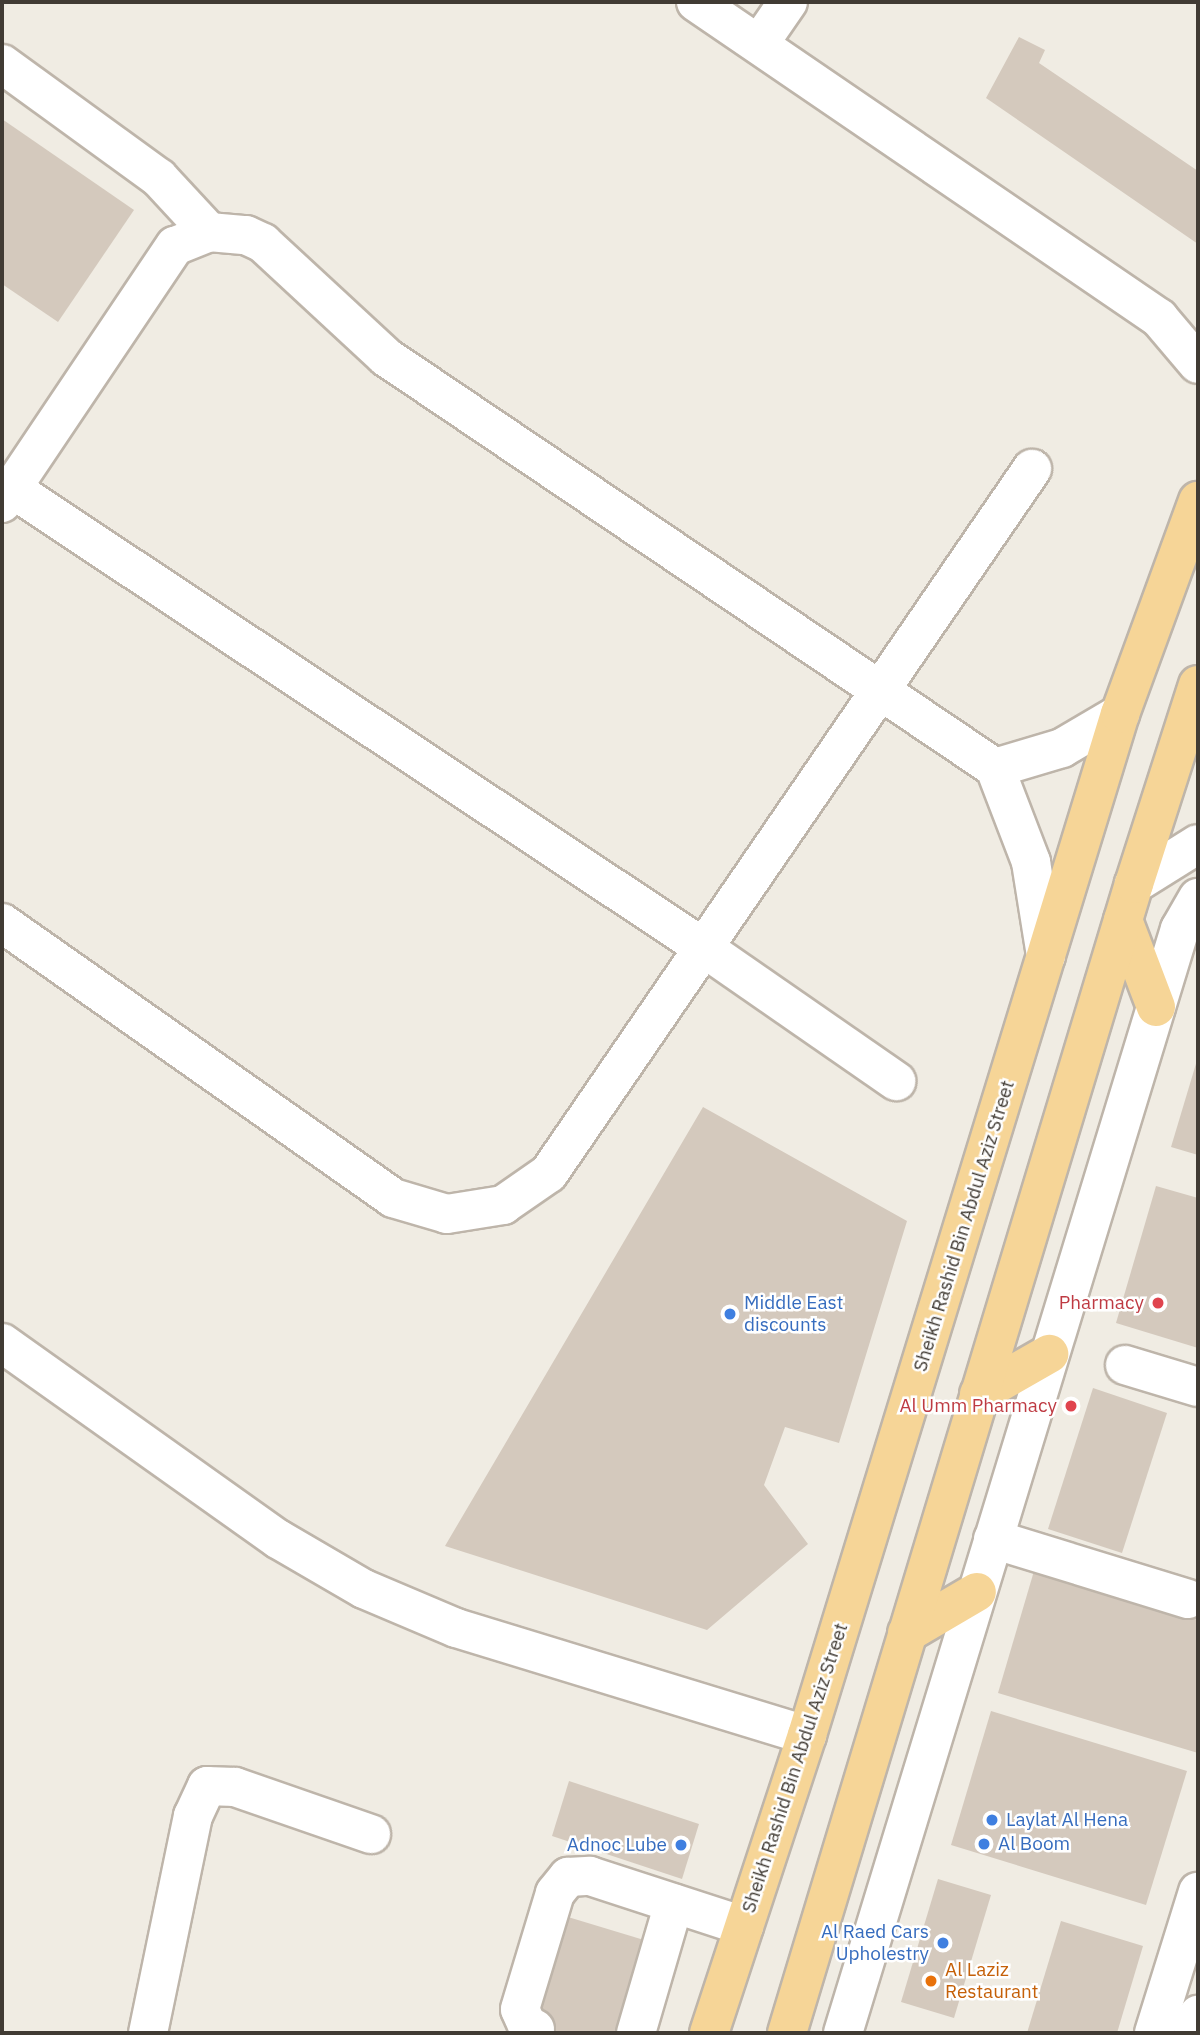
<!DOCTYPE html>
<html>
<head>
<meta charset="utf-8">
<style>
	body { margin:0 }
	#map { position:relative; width:1200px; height:2035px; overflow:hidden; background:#f0ece3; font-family:"IBM Plex Sans",sans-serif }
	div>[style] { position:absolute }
	.building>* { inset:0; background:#d4c9bd }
	.roads { filter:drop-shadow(2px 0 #beb5aa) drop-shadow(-2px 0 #beb5aa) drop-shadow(0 2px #beb5aa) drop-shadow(0 -2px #beb5aa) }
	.minor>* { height:38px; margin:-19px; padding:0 19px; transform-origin:19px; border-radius:19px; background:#fff }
	.major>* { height:38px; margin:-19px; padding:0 19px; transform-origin:19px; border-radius:19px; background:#f6d597 }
	.dots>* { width:19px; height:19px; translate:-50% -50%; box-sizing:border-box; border:4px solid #fff; border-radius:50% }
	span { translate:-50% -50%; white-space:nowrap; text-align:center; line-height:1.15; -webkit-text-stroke:5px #fff; paint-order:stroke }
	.street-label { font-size:19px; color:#413b34 }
	.shop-label { font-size:19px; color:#366cbe }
	.left { translate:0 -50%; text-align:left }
	.right { translate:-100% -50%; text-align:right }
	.health-label { font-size:19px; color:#be3a42 }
	.food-label { font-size:19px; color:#c56008 }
	.frame { position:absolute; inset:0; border:4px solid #413b34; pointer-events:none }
</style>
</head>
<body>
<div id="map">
	<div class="building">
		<i style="clip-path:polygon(1019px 37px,1045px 50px,1039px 63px,1198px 171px,1198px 244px,986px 98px)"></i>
		<i style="clip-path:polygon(2px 119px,134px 210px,58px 322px,2px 284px)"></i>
		<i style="clip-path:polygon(1198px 1057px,1198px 1155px,1171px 1147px)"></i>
		<i style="clip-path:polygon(703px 1107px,907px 1221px,839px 1443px,785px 1427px,764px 1485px,808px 1544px,707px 1630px,445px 1546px)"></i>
		<i style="clip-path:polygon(1156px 1186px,1198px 1198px,1198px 1348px,1116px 1323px)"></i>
		<i style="clip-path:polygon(1093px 1388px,1167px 1413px,1122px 1553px,1048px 1529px)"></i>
		<i style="clip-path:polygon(1034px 1571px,1198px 1620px,1198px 1753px,998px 1693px)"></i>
		<i style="clip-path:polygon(991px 1711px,1187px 1771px,1146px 1905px,951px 1845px)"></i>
		<i style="clip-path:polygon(569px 1781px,699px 1824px,682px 1879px,552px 1836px)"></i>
		<i style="clip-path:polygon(938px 1879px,991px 1895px,954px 2018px,901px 2002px)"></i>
		<i style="clip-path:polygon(568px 1917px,644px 1940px,616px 2033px,533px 2033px)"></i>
		<i style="clip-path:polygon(1061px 1921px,1143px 1946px,1117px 2033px,1027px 2033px)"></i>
	</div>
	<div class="roads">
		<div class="minor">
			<i style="left:696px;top:2px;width:561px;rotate:34.31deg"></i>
			<i style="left:1159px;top:318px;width:60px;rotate:49.7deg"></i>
			<i style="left:759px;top:44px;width:51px;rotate:-55.4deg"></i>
			<i style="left:2px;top:64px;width:194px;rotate:36deg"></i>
			<i style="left:159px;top:178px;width:74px;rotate:47.2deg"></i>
			<i style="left:11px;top:488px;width:832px;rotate:33.58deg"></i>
			<i style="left:704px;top:948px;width:234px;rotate:34.7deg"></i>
			<i style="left:2px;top:503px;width:310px;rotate:-56.1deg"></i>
			<i style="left:175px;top:246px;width:37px;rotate:-22deg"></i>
			<i style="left:209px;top:232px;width:37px;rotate:5deg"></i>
			<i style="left:246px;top:235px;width:19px;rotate:25deg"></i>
			<i style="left:263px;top:243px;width:168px;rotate:42.8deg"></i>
			<i style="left:386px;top:357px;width:735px;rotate:34.01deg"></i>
			<i style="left:995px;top:768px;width:101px;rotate:69deg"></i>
			<i style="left:1031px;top:862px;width:95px;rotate:80.9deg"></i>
			<i style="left:995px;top:768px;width:70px;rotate:-16.6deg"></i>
			<i style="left:1062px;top:748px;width:67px;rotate:-30.4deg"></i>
			<i style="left:1134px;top:884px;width:75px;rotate:-32deg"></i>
			<i style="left:2px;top:923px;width:478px;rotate:35.1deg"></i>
			<i style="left:393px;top:1198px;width:56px;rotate:16.5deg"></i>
			<i style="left:447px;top:1214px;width:57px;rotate:-9.1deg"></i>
			<i style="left:503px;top:1205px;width:56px;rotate:-34.8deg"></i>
			<i style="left:549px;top:1173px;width:854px;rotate:-55.55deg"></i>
			<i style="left:2px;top:1343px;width:339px;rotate:35.4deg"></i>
			<i style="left:278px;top:1539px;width:99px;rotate:30.2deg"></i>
			<i style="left:364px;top:1589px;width:100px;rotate:23deg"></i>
			<i style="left:456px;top:1628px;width:367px;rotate:17deg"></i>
			<i style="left:1125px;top:1365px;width:76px;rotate:16.8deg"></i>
			<i style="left:993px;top:1539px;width:204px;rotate:17.1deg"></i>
			<i style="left:535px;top:2029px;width:9px;rotate:-153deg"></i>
			<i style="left:527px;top:2025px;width:17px;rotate:-114deg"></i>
			<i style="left:520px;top:2009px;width:121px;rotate:-73.2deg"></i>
			<i style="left:555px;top:1893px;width:21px;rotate:-51deg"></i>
			<i style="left:568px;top:1877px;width:22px;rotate:-3deg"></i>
			<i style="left:590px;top:1876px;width:162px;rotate:18deg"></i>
			<i style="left:148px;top:2033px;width:222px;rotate:-78.3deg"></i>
			<i style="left:193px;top:1816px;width:33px;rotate:-65deg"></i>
			<i style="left:207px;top:1786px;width:28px;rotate:2deg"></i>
			<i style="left:235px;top:1787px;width:144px;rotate:19.1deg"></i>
			<i style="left:636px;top:2033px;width:135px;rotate:-73.7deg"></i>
			<i style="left:843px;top:2033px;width:1154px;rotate:-73.03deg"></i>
			<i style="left:1180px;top:929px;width:36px;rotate:-60deg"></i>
			<i style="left:1154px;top:2033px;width:148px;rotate:-72.7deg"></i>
			<i style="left:1193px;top:2033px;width:19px;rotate:-74deg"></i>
		</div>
		<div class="major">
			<i style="left:1123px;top:920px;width:93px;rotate:69.2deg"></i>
			<i style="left:979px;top:1394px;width:81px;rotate:-29.7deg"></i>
			<i style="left:907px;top:1633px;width:81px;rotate:-30.4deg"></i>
			<i style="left:709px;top:2033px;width:314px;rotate:-71.8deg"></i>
			<i style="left:807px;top:1735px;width:1068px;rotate:-72.96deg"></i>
			<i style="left:1120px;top:714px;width:227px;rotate:-69.9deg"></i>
			<i style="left:787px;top:2033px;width:1200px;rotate:-73.2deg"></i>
			<i style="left:1134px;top:884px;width:209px;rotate:-72.2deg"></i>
		</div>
	</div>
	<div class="dots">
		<i style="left:1158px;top:1303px;background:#e0444e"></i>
		<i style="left:730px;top:1314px;background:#3f7fe0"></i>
		<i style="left:1071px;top:1406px;background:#e0444e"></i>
		<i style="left:992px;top:1820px;background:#3f7fe0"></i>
		<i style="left:984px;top:1844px;background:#3f7fe0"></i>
		<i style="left:681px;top:1845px;background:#3f7fe0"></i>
		<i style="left:943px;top:1943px;background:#3f7fe0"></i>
		<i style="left:931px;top:1981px;background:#e8710a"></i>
	</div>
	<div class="street-label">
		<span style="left:964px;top:1226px;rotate:-73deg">Sheikh Rashid Bin Abdul Aziz Street</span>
		<span style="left:795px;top:1768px;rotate:-72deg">Sheikh Rashid Bin Abdul Aziz Street</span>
	</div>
	<div class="shop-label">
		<span class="left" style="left:744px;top:1314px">Middle East<br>discounts</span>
		<span class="left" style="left:1006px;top:1820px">Laylat Al Hena</span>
		<span class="left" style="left:998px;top:1844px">Al Boom</span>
		<span class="right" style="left:667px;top:1845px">Adnoc Lube</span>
		<span class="right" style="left:929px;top:1943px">Al Raed Cars<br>Upholestry</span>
	</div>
	<div class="health-label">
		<span class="right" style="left:1144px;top:1303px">Pharmacy</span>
		<span class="right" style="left:1057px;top:1406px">Al Umm Pharmacy</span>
	</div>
	<div class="food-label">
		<span class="left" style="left:945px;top:1981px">Al Laziz<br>Restaurant</span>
	</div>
	<div class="frame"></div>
</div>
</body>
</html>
